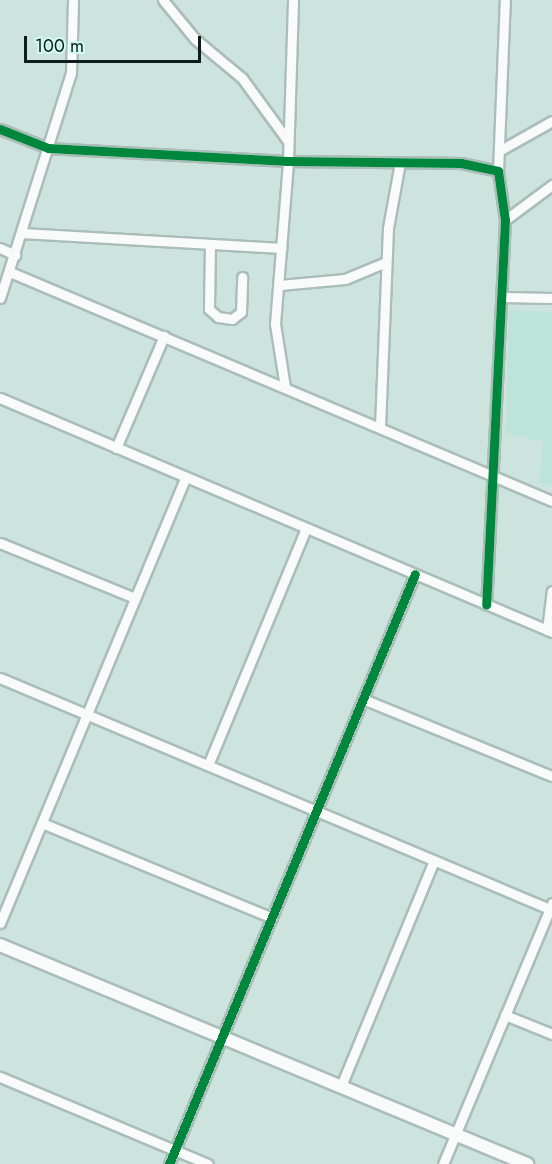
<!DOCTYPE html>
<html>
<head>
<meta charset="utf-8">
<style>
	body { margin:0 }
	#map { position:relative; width:552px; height:1164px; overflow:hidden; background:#cde3de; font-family:Jost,sans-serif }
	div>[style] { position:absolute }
	.built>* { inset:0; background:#bee4da }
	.roads { filter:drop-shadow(2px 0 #abbdb9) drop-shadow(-2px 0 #abbdb9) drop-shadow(0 2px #abbdb9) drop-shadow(0 -2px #abbdb9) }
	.minor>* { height:9px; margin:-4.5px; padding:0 4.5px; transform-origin:4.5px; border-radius:4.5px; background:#f8fbfa }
	.tertiary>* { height:12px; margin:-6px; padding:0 6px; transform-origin:6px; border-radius:6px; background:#f8fbfa }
	.cycleway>* { height:9px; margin:-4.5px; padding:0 4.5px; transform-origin:4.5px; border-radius:4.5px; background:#00873e }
	span { translate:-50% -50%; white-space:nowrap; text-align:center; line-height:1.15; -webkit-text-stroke:5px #d0fbef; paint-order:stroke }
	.scale { position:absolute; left:24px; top:36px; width:177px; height:27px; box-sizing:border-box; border:3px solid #0d1d19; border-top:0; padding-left:8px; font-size:18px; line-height:21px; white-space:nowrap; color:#0d1d19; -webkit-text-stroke:4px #d0fbef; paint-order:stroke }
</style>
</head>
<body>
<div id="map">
	<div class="built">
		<i style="clip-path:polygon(509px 310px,552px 312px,552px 487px,539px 481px,543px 442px,506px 433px)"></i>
	</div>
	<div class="roads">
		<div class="minor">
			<i style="left:163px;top:0;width:50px;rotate:50.6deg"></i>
			<i style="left:195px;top:39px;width:61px;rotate:39.7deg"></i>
			<i style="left:242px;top:78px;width:78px;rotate:53.9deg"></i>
			<i style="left:0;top:129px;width:52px;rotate:21.6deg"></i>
			<i style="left:48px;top:148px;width:240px;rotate:3.1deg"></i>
			<i style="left:288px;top:161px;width:173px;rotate:0.7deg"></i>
			<i style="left:461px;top:163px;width:38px;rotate:12deg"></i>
			<i style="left:498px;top:171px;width:49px;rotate:81.9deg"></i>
			<i style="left:505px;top:220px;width:385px;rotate:92.8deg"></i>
			<i style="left:499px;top:151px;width:61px;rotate:-29.5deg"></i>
			<i style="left:498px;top:171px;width:171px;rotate:-87.7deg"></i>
			<i style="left:505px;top:220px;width:59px;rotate:-36.7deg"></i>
			<i style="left:22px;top:233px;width:260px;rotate:3.3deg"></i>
			<i style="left:210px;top:244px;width:65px;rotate:90.9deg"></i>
			<i style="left:209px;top:309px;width:12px;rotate:42deg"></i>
			<i style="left:218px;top:317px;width:14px;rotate:8deg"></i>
			<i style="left:232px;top:319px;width:11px;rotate:-38deg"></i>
			<i style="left:241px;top:312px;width:35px;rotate:-88deg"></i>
			<i style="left:0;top:248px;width:17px;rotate:25deg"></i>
			<i style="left:10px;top:272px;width:588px;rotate:22.9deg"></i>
			<i style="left:280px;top:285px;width:65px;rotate:-5.3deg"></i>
			<i style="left:345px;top:279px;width:44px;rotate:-22.5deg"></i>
			<i style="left:502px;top:297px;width:50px;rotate:1.1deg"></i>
			<i style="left:0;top:298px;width:236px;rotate:-72.5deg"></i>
			<i style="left:71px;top:73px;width:73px;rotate:-88.4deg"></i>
			<i style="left:285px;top:387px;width:64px;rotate:-99deg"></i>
			<i style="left:275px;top:324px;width:164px;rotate:-85.4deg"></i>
			<i style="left:288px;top:161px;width:161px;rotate:-88.2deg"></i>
			<i style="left:0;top:398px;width:600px;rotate:22.97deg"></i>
			<i style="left:380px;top:427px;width:199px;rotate:-87.7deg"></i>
			<i style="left:388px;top:228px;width:67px;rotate:-79.7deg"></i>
			<i style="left:116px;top:448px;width:122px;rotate:-66.8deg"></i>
			<i style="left:0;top:543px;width:146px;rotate:22.2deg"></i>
			<i style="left:547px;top:630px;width:39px;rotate:-83deg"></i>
			<i style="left:0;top:678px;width:599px;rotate:22.8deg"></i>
			<i style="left:363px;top:699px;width:204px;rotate:22.2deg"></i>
			<i style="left:208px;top:765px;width:256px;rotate:-67.5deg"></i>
			<i style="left:42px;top:823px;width:249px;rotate:22.4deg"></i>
			<i style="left:0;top:923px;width:483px;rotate:-67.4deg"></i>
			<i style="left:505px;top:1015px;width:51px;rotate:22deg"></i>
			<i style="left:0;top:1077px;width:225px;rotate:22.7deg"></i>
			<i style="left:341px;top:1086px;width:244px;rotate:-67.6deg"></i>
			<i style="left:169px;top:1164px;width:639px;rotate:-67.37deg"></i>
			<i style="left:443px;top:1164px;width:283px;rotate:-67.3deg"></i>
		</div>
		<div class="tertiary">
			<i style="left:0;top:945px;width:571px;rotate:22.57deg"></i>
		</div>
	</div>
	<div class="cycleway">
		<i style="left:0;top:129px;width:52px;rotate:21.6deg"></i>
		<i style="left:48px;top:148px;width:240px;rotate:3.1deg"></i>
		<i style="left:288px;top:161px;width:173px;rotate:0.7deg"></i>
		<i style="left:461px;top:163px;width:38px;rotate:12deg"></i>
		<i style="left:498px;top:171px;width:49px;rotate:81.9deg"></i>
		<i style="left:505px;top:220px;width:385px;rotate:92.8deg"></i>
		<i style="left:169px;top:1164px;width:639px;rotate:-67.37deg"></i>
	</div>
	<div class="scale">100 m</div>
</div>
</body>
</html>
